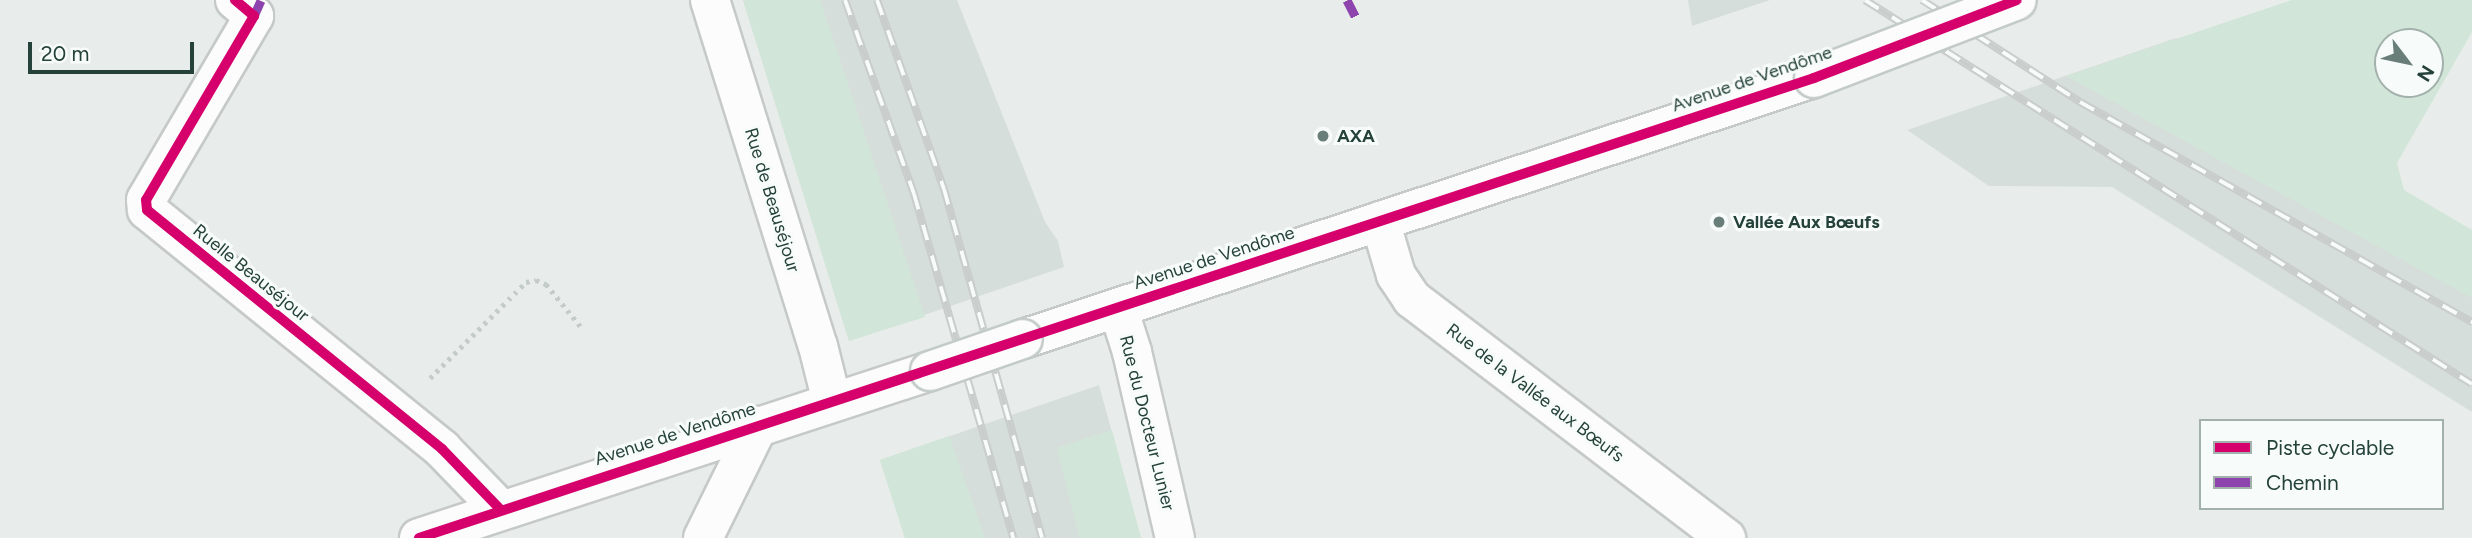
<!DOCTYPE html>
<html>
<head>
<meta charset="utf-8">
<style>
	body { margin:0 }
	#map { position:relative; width:2472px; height:538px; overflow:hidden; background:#e8edeb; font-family:Figtree,sans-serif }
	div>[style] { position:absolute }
	.built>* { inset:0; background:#d6dedb }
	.green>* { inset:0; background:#d1e6d8 }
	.path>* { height:4.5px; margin-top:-2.25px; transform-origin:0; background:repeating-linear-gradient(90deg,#c3ccca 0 3.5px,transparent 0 8.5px) }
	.roads { filter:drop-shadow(2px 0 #c5cac8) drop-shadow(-2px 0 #c5cac8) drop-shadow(0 2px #c5cac8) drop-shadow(0 -2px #c5cac8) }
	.minor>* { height:38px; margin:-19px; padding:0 19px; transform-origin:19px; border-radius:19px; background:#fcfcfc }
	.secondary>* { height:38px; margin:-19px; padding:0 19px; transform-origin:19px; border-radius:19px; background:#fcfcfc }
	.rail>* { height:8px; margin-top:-4px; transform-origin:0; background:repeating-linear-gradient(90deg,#f7fbf9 0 16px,#c9cdcc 0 32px); box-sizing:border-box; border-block:2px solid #c9cdcc }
	.bridges { filter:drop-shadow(2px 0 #c3cbc8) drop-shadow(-2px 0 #c3cbc8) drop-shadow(0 2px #c3cbc8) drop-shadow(0 -2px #c3cbc8) }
	.secondary-bridge>* { height:38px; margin:-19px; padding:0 19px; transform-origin:19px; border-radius:19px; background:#fcfcfc }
	.quiet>* { height:9px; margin-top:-4.5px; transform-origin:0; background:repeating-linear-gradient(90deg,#8e44ad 0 18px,transparent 0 27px) }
	.cycleway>* { height:10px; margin:-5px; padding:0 5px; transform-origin:5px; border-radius:5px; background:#d6006c }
	.dots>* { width:19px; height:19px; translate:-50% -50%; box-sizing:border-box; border:4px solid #f7fbf9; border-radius:50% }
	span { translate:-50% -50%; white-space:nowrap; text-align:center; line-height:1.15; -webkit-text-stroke:6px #f7fbf9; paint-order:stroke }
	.street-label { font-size:18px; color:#24423a }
	.poi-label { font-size:18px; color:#24423a; font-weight:700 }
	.left { translate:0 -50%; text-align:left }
	.legend { position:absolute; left:2199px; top:419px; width:245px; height:91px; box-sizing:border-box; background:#f7fbf9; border:2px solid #a3b1ad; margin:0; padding:9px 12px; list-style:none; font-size:21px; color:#24423a }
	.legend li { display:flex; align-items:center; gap:14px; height:35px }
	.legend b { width:35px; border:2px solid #a3b1ad }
	.north { position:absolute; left:2374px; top:28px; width:70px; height:70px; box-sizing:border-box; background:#f7fbf9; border:2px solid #a3b1ad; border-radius:50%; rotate:122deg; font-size:19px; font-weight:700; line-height:28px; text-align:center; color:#24423a }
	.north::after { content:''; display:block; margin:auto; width:24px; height:32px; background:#697e78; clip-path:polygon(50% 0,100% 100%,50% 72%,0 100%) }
	.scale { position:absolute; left:28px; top:42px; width:166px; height:32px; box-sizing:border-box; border:4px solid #24423a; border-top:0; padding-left:9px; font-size:21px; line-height:24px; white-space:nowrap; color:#24423a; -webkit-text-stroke:5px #f7fbf9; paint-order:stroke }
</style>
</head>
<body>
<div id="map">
	<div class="built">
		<i style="clip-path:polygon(743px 0,957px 0,1045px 222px,1058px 241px,1064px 267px,849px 341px)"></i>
		<i style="clip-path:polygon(1688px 0,1770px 0,1692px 26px)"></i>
		<i style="clip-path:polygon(2176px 38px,2472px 249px,2472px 412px,2112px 187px,1989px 186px,1907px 130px)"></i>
		<i style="clip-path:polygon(1099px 385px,1141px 538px,905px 538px,880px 460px)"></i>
	</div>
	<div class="green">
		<i style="clip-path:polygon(743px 0,820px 0,925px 317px,849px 341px)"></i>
		<i style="clip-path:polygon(evenodd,2292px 0,2472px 0,2472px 32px,2397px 163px,2404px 190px,2472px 230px,2472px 298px,2066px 76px,2292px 0,2430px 42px,2430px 84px,2388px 84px,2388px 42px,2430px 42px)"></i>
		<i style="clip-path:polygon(1112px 430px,1141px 538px,1080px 538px,1057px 448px)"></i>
		<i style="clip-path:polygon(949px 436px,985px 538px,905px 538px,880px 460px)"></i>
	</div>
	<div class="path">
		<i style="left:430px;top:378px;width:136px;rotate:-45deg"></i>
		<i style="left:526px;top:282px;width:10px;rotate:-11deg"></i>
		<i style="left:536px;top:280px;width:11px;rotate:22deg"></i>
		<i style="left:546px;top:284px;width:57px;rotate:50.7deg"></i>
	</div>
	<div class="roads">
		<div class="minor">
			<i style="left:235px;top:0;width:25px;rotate:40deg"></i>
			<i style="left:254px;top:16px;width:213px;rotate:120.4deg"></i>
			<i style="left:146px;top:200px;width:10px;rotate:84deg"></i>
			<i style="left:147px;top:210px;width:380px;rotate:39deg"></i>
			<i style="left:442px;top:449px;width:85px;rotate:46deg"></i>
			<i style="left:710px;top:0;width:362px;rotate:72.7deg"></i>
			<i style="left:818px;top:346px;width:58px;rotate:76deg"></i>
			<i style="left:1380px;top:221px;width:56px;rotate:73.5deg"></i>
			<i style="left:1396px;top:275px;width:29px;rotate:56deg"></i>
			<i style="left:1412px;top:299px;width:395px;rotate:37.3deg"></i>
			<i style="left:1118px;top:308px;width:46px;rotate:72.3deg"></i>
			<i style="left:1132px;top:352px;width:191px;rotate:77deg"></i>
			<i style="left:703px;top:538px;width:125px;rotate:-63.8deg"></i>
		</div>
		<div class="secondary">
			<i style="left:1023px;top:339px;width:833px;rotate:-18.26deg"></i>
			<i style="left:419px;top:538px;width:538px;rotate:-18.1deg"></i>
		</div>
	</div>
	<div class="rail">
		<i style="left:845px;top:0;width:206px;rotate:70.4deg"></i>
		<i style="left:914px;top:194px;width:358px;rotate:73.9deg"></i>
		<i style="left:877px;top:0;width:201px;rotate:70.5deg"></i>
		<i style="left:944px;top:189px;width:362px;rotate:74.3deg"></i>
		<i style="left:1865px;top:0;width:718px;rotate:32.32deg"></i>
		<i style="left:1922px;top:0;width:188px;rotate:32.8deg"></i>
		<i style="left:2080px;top:102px;width:450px;rotate:29.3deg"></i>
	</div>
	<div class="bridges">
		<div class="secondary-bridge">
			<i style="left:1814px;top:78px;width:217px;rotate:-21deg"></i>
			<i style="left:930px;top:371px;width:98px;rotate:-19deg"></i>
		</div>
	</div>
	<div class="quiet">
		<i style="left:1347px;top:0;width:20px;rotate:63deg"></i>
		<i style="left:254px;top:16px;width:17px;rotate:-66deg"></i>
	</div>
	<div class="cycleway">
		<i style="left:235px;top:0;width:25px;rotate:40deg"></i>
		<i style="left:254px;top:16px;width:213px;rotate:120.4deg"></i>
		<i style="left:146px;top:200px;width:10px;rotate:84deg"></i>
		<i style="left:147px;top:210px;width:380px;rotate:39deg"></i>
		<i style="left:442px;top:449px;width:85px;rotate:46deg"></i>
		<i style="left:419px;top:538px;width:1469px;rotate:-18.25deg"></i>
		<i style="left:1814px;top:78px;width:217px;rotate:-21deg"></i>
	</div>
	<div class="dots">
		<i style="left:1323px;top:136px;background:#697e78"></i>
		<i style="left:1719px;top:222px;background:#697e78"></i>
	</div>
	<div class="street-label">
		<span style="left:1752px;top:79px;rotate:-19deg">Avenue de Vendôme</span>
		<span style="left:772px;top:200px;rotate:73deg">Rue de Beauséjour</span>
		<span style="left:1214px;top:258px;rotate:-18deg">Avenue de Vendôme</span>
		<span style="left:251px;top:273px;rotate:39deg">Ruelle Beauséjour</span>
		<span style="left:1535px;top:393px;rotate:37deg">Rue de la Vallée aux Bœufs</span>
		<span style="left:1147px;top:423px;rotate:76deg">Rue du Docteur Lunier</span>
		<span style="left:675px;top:434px;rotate:-18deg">Avenue de Vendôme</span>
	</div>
	<div class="poi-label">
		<span class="left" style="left:1337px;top:136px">AXA</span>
		<span class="left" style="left:1733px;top:222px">Vallée Aux Bœufs</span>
	</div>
	<ul class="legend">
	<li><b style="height:9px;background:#d6006c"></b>Piste cyclable</li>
	<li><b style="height:9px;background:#8e44ad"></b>Chemin</li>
	</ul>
	<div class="north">N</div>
	<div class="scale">20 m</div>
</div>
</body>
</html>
